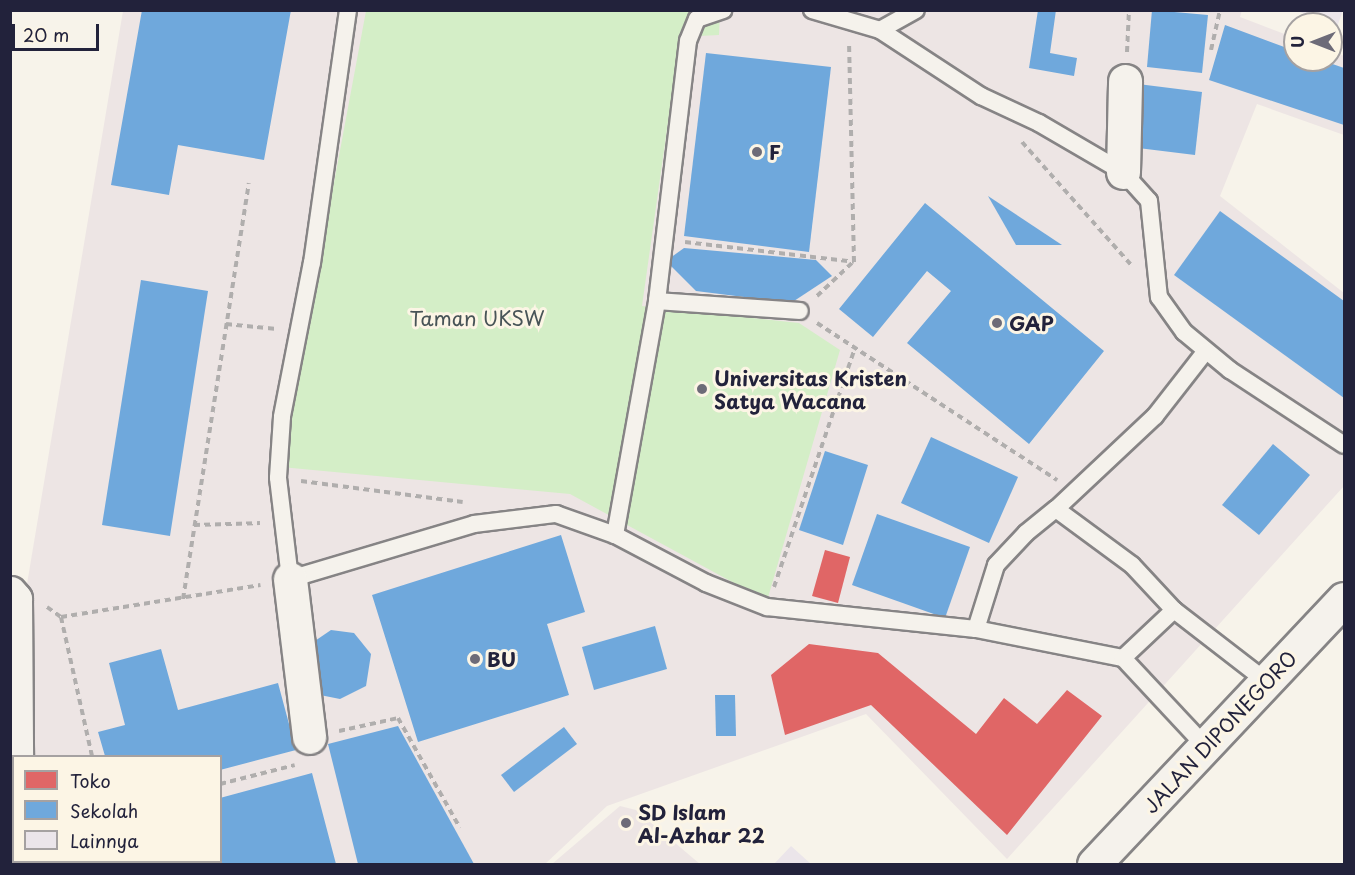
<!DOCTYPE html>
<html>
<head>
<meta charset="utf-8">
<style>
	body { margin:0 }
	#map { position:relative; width:1355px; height:875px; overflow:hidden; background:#f7f3ea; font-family:"Playpen Sans",sans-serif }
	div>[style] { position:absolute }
	.built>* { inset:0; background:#ede5e4 }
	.green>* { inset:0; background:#d4eec7 }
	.shops>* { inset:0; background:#e06666 }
	.schools>* { inset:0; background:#6fa8dc }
	.building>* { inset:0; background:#ebe5ea }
	.path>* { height:4px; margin-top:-2px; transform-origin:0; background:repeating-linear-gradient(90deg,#b0aead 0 6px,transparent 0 10.5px) }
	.roads { filter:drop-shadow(2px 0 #868485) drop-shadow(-2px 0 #868485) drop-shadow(0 2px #868485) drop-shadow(0 -2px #868485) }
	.lane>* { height:16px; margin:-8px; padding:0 8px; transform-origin:8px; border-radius:8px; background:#f5f2ec }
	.street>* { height:33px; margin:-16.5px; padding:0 16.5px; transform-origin:16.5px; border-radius:16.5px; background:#f5f2ec }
	.primary>* { height:33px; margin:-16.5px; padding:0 16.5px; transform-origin:16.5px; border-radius:16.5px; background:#f5f2ec }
	.dots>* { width:16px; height:16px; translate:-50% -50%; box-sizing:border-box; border:3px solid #fcf5e5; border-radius:50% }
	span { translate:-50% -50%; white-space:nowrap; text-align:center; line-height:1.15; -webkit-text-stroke:6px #fcf5e5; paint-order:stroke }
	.poi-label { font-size:20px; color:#22223b; font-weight:700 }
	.left { translate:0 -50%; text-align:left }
	.park-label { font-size:20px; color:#485457 }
	.street-label { font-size:20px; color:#22223b }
	.frame { position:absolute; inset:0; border:12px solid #22223b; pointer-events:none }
	.legend { position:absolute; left:12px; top:755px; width:210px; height:108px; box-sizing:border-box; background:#fcf5e5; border:2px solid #a5a1a1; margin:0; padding:8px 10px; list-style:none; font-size:18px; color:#22223b }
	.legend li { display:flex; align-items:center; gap:12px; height:30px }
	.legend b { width:30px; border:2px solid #a5a1a1 }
	.north { position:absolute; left:1283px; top:12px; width:60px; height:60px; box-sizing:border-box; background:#fcf5e5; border:2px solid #a5a1a1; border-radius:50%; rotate:270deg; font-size:16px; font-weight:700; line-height:24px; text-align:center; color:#22223b }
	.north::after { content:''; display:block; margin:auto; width:21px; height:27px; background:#6d6b78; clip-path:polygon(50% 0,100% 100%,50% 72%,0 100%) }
	.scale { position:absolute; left:12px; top:24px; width:87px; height:27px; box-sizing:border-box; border:3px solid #22223b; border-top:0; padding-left:8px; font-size:18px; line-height:21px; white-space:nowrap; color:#22223b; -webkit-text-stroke:4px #fcf5e5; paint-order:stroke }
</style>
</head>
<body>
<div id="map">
	<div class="built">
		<i style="clip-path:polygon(1242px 10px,1240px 17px,1295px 38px,1295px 60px,1331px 60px,1331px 51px,1344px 56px,1344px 135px,1257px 104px,1220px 196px,1344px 293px,1344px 486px,1007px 859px,866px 714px,607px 806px,545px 864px,28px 864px,220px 862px,220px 756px,27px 756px,25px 596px,123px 11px)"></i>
		<i style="clip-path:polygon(620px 806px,636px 810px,700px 864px,552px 864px)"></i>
	</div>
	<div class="green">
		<i style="clip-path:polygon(366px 11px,720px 11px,719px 35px,680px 37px,642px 306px,799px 323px,840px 350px,767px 601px,570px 494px,281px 467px)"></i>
	</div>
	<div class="shops">
		<i style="clip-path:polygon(825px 550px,850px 557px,838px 603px,812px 596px)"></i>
		<i style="clip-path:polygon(809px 644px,878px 653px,976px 734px,1004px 698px,1037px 724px,1067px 690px,1102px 716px,1007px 835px,871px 705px,785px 735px,771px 675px)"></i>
	</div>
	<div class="schools">
		<i style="clip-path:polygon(142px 10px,291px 10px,264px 160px,178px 145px,169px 195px,111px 185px)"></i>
		<i style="clip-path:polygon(1038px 10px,1056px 10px,1050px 53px,1077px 58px,1074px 76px,1029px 68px)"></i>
		<i style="clip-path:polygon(1152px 10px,1208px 15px,1202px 73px,1147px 67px)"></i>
		<i style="clip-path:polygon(1225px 25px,1295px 51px,1295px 60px,1321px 60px,1344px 68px,1344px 125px,1209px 80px)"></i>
		<i style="clip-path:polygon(706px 53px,831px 67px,809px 252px,684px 236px)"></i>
		<i style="clip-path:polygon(1138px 84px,1202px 92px,1195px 155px,1130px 147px)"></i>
		<i style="clip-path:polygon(988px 196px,1062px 245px,1016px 245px)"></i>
		<i style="clip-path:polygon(925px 203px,1104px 351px,1029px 444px,907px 343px,951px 291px,927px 271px,873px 337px,839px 309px)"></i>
		<i style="clip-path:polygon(1220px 211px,1344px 301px,1344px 398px,1174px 275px)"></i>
		<i style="clip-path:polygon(684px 248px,816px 260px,832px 276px,791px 303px,696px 291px,666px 261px)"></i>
		<i style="clip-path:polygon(141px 280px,208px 291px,170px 536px,102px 525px)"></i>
		<i style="clip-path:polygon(931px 437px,1018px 477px,989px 543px,901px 503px)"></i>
		<i style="clip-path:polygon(1273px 444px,1310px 475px,1259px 535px,1222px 505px)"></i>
		<i style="clip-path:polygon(825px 451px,868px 465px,843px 545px,799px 530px)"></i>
		<i style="clip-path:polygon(877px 514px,970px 547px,945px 618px,852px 585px)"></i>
		<i style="clip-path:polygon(561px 535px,585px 612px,547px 624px,569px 695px,418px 742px,372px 595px)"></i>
		<i style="clip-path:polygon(655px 626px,667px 669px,594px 690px,582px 647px)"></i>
		<i style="clip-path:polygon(331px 630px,354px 633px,371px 654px,366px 686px,340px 699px,320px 695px,309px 645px)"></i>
		<i style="clip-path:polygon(161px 649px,178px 710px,278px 683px,296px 750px,220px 770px,220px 756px,105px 756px,98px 732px,125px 725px,109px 663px)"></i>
		<i style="clip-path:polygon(715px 695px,735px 695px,736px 736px,716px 736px)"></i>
		<i style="clip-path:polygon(398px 726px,474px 864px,358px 864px,328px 744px)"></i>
		<i style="clip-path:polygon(564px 727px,577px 744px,514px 792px,501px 775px)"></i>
		<i style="clip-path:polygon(312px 773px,336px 864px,40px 864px,39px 862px,220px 862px,220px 798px)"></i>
	</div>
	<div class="building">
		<i style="clip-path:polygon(1295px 10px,1343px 10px,1337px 27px)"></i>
		<i style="clip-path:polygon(791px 846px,811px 864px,774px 864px)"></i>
	</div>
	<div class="path">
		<i style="left:1211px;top:50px;width:41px;rotate:-77.3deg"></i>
		<i style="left:1127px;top:52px;width:42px;rotate:-87.3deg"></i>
		<i style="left:1022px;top:142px;width:167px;rotate:48.4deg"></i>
		<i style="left:685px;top:242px;width:170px;rotate:6.7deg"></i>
		<i style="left:854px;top:262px;width:219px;rotate:-91.3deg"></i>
		<i style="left:817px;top:296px;width:50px;rotate:-43.4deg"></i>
		<i style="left:817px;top:323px;width:287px;rotate:33.2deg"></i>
		<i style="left:226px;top:324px;width:51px;rotate:5.6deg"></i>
		<i style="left:301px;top:481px;width:163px;rotate:7.4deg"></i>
		<i style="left:194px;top:525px;width:66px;rotate:-1.7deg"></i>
		<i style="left:774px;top:587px;width:252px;rotate:-71.3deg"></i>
		<i style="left:183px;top:599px;width:421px;rotate:-81deg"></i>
		<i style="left:47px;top:607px;width:17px;rotate:36deg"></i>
		<i style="left:339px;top:731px;width:60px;rotate:-12.4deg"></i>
		<i style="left:398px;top:718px;width:126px;rotate:60.6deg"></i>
		<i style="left:92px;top:756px;width:142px;rotate:-102.6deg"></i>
		<i style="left:61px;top:617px;width:202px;rotate:-9.1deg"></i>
		<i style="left:220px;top:784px;width:77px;rotate:-14.2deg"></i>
	</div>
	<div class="roads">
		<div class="lane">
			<i style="left:348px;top:10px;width:255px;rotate:98.1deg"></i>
			<i style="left:312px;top:262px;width:158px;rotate:101deg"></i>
			<i style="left:282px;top:417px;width:61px;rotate:93.8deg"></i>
			<i style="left:278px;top:478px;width:102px;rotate:83.2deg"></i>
			<i style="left:290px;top:579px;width:192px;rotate:-16.6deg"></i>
			<i style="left:474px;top:524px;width:83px;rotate:-7deg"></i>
			<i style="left:556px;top:514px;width:63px;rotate:19.6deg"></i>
			<i style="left:615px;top:535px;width:103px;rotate:27.8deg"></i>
			<i style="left:706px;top:583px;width:66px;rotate:21.5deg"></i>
			<i style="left:767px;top:607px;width:210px;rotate:6deg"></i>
			<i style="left:976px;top:629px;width:150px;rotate:11.2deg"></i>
			<i style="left:1123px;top:658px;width:123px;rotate:47deg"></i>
			<i style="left:812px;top:10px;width:71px;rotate:16.4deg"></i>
			<i style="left:880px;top:30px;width:121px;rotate:33.2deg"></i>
			<i style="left:981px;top:96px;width:64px;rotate:25deg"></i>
			<i style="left:1039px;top:123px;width:97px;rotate:30.3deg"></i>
			<i style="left:1123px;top:172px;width:39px;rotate:48deg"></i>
			<i style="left:1149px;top:201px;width:97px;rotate:84.1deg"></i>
			<i style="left:1159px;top:297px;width:43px;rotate:54.5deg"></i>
			<i style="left:1184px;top:332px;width:60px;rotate:39.6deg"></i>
			<i style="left:1230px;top:370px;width:136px;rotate:33.3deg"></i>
			<i style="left:880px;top:30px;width:41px;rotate:-29.1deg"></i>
			<i style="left:657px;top:301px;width:143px;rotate:4deg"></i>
			<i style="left:1056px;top:509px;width:136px;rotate:-43.2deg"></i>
			<i style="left:1155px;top:416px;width:81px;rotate:-52deg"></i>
			<i style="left:615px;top:535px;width:238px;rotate:-79.8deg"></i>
			<i style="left:657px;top:301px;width:262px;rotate:-83.2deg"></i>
			<i style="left:688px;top:41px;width:24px;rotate:-68deg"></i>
			<i style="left:697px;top:19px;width:28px;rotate:-19deg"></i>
			<i style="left:976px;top:629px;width:67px;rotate:-72.6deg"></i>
			<i style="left:996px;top:565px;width:44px;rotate:-46.8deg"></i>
			<i style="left:1026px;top:533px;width:38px;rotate:-39deg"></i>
			<i style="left:1056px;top:509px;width:94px;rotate:36.4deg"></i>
			<i style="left:1132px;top:565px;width:62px;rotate:47deg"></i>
			<i style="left:1174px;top:610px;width:118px;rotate:37.7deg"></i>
			<i style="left:1123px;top:658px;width:70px;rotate:-43.3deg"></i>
		</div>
		<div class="street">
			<i style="left:1123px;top:172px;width:91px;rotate:-88.7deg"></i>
			<i style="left:290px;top:579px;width:159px;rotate:83.1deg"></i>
			<i style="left:10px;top:593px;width:8px;rotate:50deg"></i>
			<i style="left:15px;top:599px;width:157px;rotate:89.6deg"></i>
			<i style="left:17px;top:862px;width:2px;rotate:90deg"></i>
		</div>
		<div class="primary">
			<i style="left:1094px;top:864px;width:364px;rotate:-46.7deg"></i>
		</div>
	</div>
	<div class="dots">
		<i style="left:757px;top:152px;background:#6d6b78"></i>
		<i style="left:997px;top:323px;background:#6d6b78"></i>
		<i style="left:702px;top:389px;background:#6d6b78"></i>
		<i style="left:475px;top:659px;background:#6d6b78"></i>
		<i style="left:626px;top:823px;background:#6d6b78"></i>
	</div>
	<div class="poi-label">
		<span class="left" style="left:769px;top:152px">F</span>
		<span class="left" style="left:1009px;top:323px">GAP</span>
		<span class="left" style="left:714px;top:390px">Universitas Kristen<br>Satya Wacana</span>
		<span class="left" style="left:487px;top:659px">BU</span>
		<span class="left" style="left:638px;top:824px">SD Islam<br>Al-Azhar 22</span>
	</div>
	<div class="park-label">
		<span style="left:477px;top:318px">Taman UKSW</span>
	</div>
	<div class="street-label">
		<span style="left:1220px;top:732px;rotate:-47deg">JALAN DIPONEGORO</span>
	</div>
	<div class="frame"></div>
	<ul class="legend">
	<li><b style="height:16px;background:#e06666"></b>Toko</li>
	<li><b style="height:16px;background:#6fa8dc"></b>Sekolah</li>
	<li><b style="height:16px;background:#ebe5ea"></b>Lainnya</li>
	</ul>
	<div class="north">U</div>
	<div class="scale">20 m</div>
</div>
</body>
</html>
